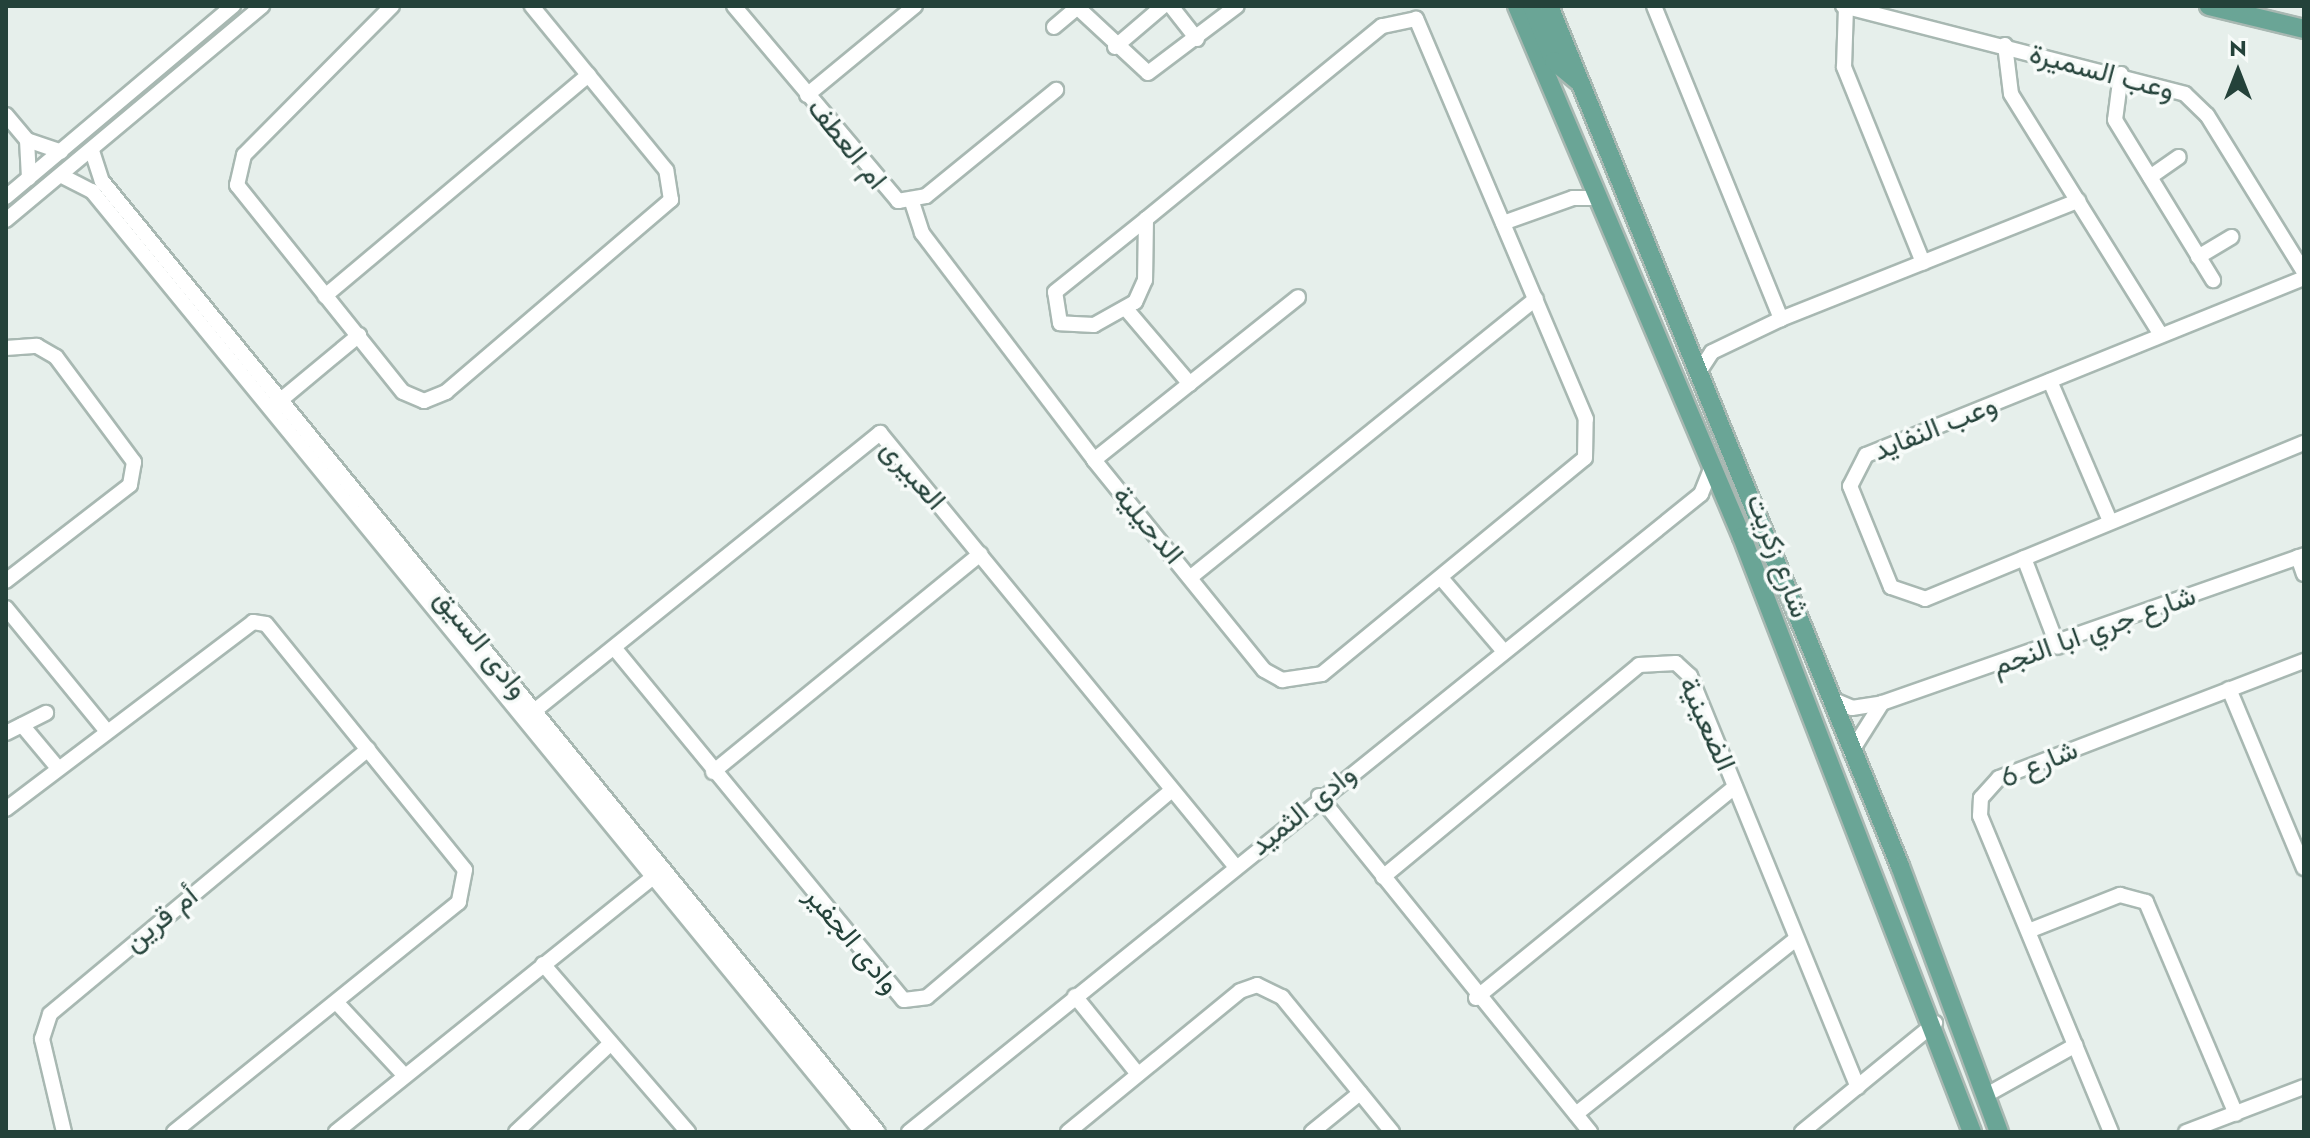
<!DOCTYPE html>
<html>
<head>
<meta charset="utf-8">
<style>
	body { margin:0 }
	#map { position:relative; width:2310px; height:1138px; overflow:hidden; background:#e6efeb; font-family:Jost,Vazirmatn,sans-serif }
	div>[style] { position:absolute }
	.roads { filter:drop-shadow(2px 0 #a8b8b2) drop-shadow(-2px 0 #a8b8b2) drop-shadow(0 2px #a8b8b2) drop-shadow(0 -2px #a8b8b2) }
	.minor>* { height:14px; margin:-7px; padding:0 7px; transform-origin:7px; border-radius:7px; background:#fff }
	.major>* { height:18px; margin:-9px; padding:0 9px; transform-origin:9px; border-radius:9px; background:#6aa596 }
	span { translate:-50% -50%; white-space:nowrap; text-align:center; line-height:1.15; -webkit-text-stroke:7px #f7fbf9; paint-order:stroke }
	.street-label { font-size:28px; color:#24423a }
	.frame { position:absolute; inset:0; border:8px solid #24423a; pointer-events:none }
	.north { position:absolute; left:2198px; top:32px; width:80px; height:80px; -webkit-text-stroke:6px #f7fbf9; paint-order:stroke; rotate:0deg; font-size:22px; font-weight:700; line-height:32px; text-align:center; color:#24423a }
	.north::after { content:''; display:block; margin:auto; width:28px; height:36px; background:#24423a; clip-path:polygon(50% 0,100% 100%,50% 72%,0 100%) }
</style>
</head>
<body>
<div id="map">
	<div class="roads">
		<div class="minor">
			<i style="left:392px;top:6px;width:210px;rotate:134.8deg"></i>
			<i style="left:244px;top:155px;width:31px;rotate:103deg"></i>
			<i style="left:237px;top:185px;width:265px;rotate:51.3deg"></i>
			<i style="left:403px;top:392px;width:23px;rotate:23deg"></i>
			<i style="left:424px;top:401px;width:24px;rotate:-22deg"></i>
			<i style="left:446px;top:392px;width:296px;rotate:-40.5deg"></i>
			<i style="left:671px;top:200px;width:30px;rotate:-99deg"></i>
			<i style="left:666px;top:170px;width:212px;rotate:-129.3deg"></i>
			<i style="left:734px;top:6px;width:255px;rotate:49.9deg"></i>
			<i style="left:898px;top:201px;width:28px;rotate:-10deg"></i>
			<i style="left:926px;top:196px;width:168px;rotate:-39.2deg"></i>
			<i style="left:1076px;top:6px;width:98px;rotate:42.9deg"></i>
			<i style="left:1148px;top:73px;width:111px;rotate:-37deg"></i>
			<i style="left:1171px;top:6px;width:42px;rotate:51.8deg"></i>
			<i style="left:1654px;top:6px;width:338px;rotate:67.9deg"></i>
			<i style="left:1843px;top:6px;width:353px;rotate:14.4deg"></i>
			<i style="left:2185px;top:94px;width:30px;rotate:44deg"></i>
			<i style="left:2207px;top:115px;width:185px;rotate:58.3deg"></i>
			<i style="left:1846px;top:7px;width:60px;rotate:91.9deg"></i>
			<i style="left:1844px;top:67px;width:211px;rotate:68deg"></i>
			<i style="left:1054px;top:27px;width:30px;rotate:-40deg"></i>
			<i style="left:2005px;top:45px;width:49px;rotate:83deg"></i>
			<i style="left:2011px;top:94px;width:284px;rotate:58.1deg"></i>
			<i style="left:1115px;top:47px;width:63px;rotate:-40.5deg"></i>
			<i style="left:2121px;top:74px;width:46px;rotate:97.4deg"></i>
			<i style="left:2115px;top:120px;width:188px;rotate:58.5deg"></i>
			<i style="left:807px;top:95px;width:140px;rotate:-39.5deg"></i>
			<i style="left:6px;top:115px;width:33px;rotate:50deg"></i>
			<i style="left:27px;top:140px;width:36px;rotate:19deg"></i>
			<i style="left:27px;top:140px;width:38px;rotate:87deg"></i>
			<i style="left:92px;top:151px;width:32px;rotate:72deg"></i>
			<i style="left:102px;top:181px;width:1227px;rotate:50.79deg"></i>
			<i style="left:62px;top:176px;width:34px;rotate:27deg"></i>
			<i style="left:92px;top:191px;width:1216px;rotate:50.71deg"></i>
			<i style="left:2150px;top:177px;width:35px;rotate:-35deg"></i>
			<i style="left:6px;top:197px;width:297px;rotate:-40.1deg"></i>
			<i style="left:912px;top:202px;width:33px;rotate:72deg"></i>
			<i style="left:922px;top:233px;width:285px;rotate:52.8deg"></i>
			<i style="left:1094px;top:460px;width:270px;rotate:51deg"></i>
			<i style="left:1264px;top:670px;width:21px;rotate:29deg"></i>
			<i style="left:1282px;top:680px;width:40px;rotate:-8.5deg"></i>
			<i style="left:1322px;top:674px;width:340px;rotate:-39.4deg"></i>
			<i style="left:1585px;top:458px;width:39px;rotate:-89deg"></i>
			<i style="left:1586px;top:419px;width:435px;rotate:-113deg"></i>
			<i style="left:1416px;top:19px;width:35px;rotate:168deg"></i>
			<i style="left:1382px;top:26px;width:305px;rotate:140.7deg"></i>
			<i style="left:1146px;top:219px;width:61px;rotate:90.9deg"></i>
			<i style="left:1145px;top:280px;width:24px;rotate:114deg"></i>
			<i style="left:1135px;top:302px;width:47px;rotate:150.7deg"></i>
			<i style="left:1094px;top:325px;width:34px;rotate:-177deg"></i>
			<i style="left:1060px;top:323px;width:31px;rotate:-99deg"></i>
			<i style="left:1055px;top:292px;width:117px;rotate:-38.7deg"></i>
			<i style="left:6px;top:220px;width:334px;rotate:-39.9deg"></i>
			<i style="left:1503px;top:223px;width:74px;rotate:-19.7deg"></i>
			<i style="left:1573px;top:198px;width:25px"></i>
			<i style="left:2198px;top:257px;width:39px;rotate:-31deg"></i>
			<i style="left:2304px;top:278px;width:472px;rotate:158deg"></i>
			<i style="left:1866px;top:455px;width:35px;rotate:117deg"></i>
			<i style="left:1850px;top:486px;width:109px;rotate:67.9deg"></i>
			<i style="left:1891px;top:587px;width:36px;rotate:19deg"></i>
			<i style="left:1925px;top:599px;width:410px;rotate:-22.4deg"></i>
			<i style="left:325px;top:296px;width:344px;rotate:-40deg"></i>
			<i style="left:1127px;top:310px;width:97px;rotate:49.6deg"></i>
			<i style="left:6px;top:348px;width:31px;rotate:-4deg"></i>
			<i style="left:37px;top:346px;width:22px;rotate:30deg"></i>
			<i style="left:56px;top:357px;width:131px;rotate:53.4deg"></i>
			<i style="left:134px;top:462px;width:23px;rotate:100deg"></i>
			<i style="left:130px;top:485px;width:157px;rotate:142.3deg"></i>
			<i style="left:1697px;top:375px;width:27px;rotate:-57deg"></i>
			<i style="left:1712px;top:352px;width:76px;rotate:-25.6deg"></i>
			<i style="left:1781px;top:319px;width:320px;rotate:-21.7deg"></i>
			<i style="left:2050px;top:381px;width:152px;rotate:66.8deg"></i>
			<i style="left:276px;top:404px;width:108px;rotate:-39.7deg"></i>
			<i style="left:1094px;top:460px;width:261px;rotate:-38.6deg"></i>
			<i style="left:2298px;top:557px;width:18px;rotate:71deg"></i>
			<i style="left:2024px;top:558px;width:95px;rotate:69.1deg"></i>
			<i style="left:1191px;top:577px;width:443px;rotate:-38.9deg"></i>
			<i style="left:1442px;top:579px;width:91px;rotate:49.5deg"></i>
			<i style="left:6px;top:608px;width:158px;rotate:50.7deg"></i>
			<i style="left:616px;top:650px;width:453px;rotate:50.6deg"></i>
			<i style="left:904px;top:1000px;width:23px;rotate:-7deg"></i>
			<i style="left:927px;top:997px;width:318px;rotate:-40.2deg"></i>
			<i style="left:2229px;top:689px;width:194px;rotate:67.3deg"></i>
			<i style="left:1829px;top:698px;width:25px;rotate:23deg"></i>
			<i style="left:1852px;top:708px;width:30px;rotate:-9deg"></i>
			<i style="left:1882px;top:703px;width:447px;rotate:-19.3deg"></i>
			<i style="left:528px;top:716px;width:452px;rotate:-38.8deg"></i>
			<i style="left:880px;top:433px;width:560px;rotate:50.65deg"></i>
			<i style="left:22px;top:725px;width:56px;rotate:50.1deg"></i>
			<i style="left:6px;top:733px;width:45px;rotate:-26.6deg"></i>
			<i style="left:1851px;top:752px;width:58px;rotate:-57.7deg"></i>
			<i style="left:713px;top:772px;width:345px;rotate:-39.2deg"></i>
			<i style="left:1319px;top:796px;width:432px;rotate:51.1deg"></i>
			<i style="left:6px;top:809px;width:310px;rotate:-37.1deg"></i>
			<i style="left:253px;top:622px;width:13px;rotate:9deg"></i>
			<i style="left:266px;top:624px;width:316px;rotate:51deg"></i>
			<i style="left:465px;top:870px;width:33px;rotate:101deg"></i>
			<i style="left:459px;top:902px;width:366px;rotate:141.1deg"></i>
			<i style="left:1383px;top:877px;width:332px;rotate:-39.6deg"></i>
			<i style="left:1639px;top:665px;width:37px;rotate:-3deg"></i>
			<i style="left:1676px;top:663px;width:19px;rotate:43deg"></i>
			<i style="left:1690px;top:676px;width:444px;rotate:67.8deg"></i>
			<i style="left:2031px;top:930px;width:96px;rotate:-21.5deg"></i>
			<i style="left:2120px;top:895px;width:27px;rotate:15deg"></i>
			<i style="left:2146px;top:902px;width:230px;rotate:67deg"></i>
			<i style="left:543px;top:964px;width:222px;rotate:49.2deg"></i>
			<i style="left:1075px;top:996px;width:100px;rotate:51.1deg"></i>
			<i style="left:1476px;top:998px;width:334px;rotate:-39.2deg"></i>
			<i style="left:338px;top:1004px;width:96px;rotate:47.1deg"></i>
			<i style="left:1990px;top:1093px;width:98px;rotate:-29.2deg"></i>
			<i style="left:1576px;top:1114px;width:281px;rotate:-38.5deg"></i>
			<i style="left:64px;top:1132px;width:96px;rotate:-103.3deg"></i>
			<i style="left:42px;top:1039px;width:26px;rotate:-72deg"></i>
			<i style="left:50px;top:1014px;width:414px;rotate:-39.8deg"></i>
			<i style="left:336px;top:1132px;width:417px;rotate:-38.8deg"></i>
			<i style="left:516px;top:1132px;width:130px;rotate:-43.1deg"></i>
			<i style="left:909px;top:1132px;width:1017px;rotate:-38.85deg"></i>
			<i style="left:1701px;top:494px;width:27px;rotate:-68deg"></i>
			<i style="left:1068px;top:1132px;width:222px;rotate:-39.3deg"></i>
			<i style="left:1240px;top:991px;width:18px;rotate:-19deg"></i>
			<i style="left:1257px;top:985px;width:28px;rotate:26deg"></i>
			<i style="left:1282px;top:997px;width:174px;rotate:50.8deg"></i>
			<i style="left:1312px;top:1132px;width:62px;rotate:-39.1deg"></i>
			<i style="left:1802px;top:1132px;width:172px;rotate:-39.3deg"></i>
			<i style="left:2111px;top:1132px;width:342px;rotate:-112.5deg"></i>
			<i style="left:1980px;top:816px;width:18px;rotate:-87deg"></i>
			<i style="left:1981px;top:798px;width:27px;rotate:-48deg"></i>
			<i style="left:1999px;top:778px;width:327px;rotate:-21deg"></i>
			<i style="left:2186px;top:1132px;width:126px;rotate:-20.9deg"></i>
		</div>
		<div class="major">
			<i style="left:1517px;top:6px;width:577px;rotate:67.04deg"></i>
			<i style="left:1742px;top:537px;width:638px;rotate:68.87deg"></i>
			<i style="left:1532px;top:6px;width:59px;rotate:68.2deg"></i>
			<i style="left:1554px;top:61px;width:31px;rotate:40deg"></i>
			<i style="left:1549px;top:6px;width:929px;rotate:67.8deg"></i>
			<i style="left:1900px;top:866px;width:284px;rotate:69.6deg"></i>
			<i style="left:2209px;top:6px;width:98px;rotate:13.6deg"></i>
		</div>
	</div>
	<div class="street-label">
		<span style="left:2102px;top:72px;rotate:15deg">وعب السميرة</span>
		<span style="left:847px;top:144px;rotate:51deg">ام العطف</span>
		<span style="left:1935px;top:428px;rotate:-22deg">وعب النفايد</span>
		<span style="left:913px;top:475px;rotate:49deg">العبيرى</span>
		<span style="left:1148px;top:525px;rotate:50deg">الدحيلية</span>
		<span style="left:1778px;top:556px;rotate:69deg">شارع زكريت</span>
		<span style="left:2094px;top:631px;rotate:-20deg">شارع جري ابا النجم</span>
		<span style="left:481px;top:644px;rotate:51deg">وادى السيق</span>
		<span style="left:1707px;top:724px;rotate:66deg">الضعينية</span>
		<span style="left:2039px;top:764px;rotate:-23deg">شارع 6</span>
		<span style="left:1303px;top:810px;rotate:-39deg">وادى الثميد</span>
		<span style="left:161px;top:919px;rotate:-39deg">أم قرين</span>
		<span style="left:852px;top:940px;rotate:50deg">وادى الجفير</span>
	</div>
	<div class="frame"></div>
	<div class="north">N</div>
</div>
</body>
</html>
